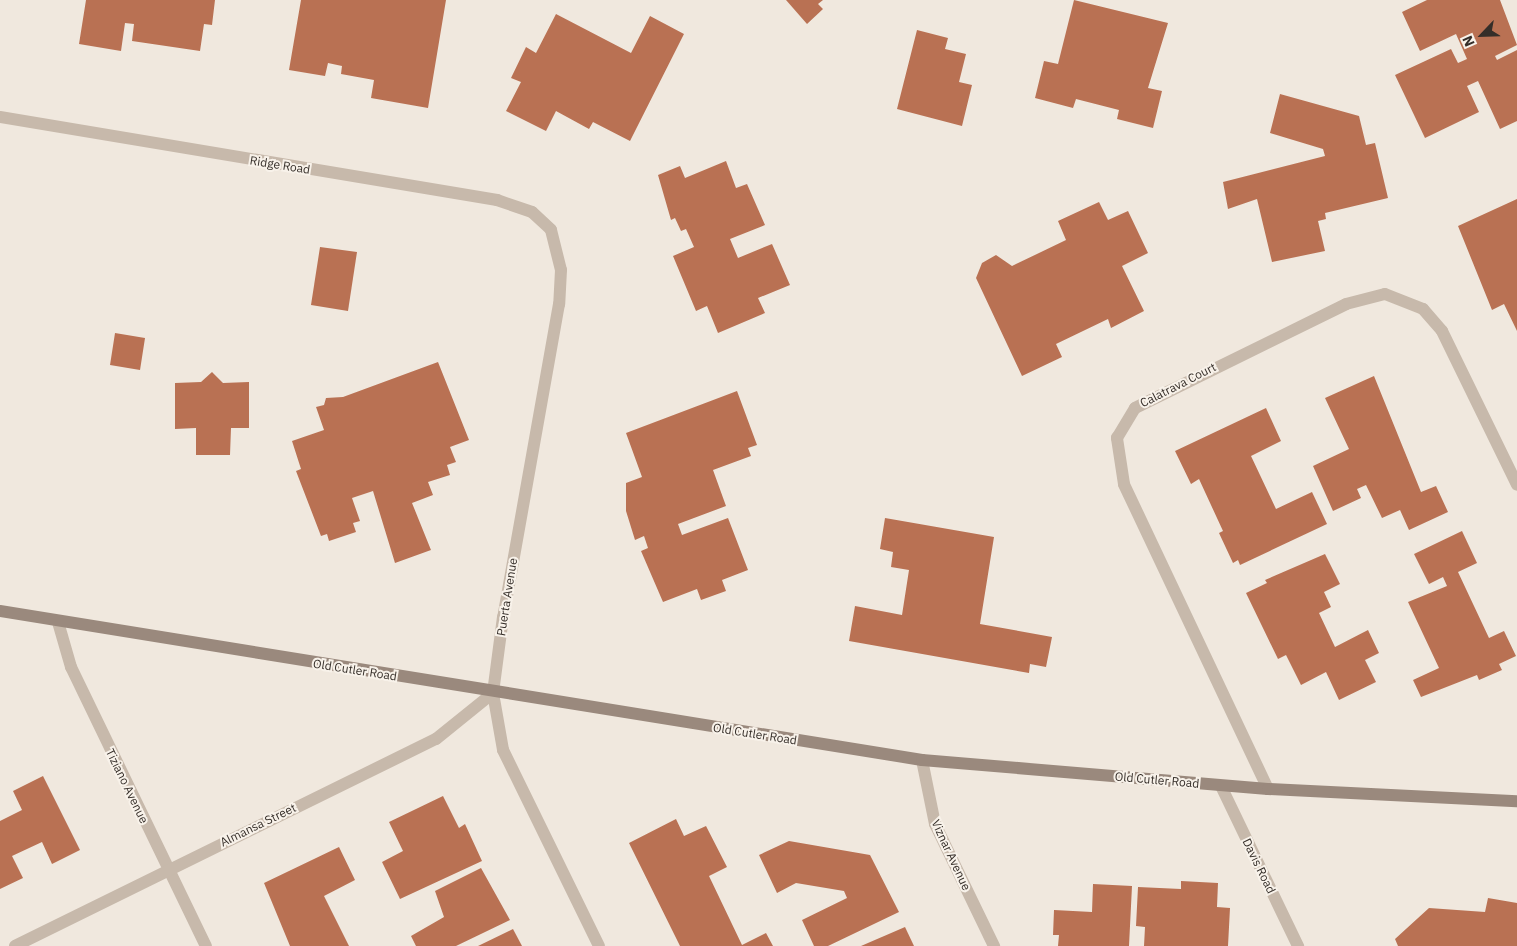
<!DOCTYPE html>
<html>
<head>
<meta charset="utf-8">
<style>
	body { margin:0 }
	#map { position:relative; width:1517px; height:946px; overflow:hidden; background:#f0e8de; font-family:"IBM Plex Sans",sans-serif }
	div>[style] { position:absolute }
	.building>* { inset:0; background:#b97153 }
	.minor>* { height:12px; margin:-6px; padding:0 6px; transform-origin:6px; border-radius:6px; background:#c7b9ab }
	.tertiary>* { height:12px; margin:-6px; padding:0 6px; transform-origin:6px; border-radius:6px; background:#c7b9ab }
	.secondary>* { height:12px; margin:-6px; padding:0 6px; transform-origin:6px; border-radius:6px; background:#9a897d }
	span { translate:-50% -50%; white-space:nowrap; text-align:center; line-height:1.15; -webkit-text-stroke:4px #f8f2ea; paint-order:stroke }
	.street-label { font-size:12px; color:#352e29 }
	.north { position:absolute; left:1457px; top:10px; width:50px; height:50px; -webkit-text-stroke:4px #f8f2ea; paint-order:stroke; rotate:246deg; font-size:14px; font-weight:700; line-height:20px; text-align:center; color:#352e29 }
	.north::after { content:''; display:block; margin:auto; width:18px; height:22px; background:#352e29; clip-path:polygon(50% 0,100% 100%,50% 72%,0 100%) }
</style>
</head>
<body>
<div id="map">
	<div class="building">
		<i style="clip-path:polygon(86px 0,215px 0,212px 25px,204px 24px,200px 51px,132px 41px,134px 24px,125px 23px,121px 51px,79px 44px)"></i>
		<i style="clip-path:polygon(301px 0,446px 0,428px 108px,371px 98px,374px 80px,341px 74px,342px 66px,328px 63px,325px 76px,289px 70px)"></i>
		<i style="clip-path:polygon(786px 0,823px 0,818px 4px,823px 9px,807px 24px)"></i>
		<i style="clip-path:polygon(1074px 0,1168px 23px,1148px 88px,1162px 91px,1153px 128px,1117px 119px,1119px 110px,1076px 99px,1073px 108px,1035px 98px,1044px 61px,1058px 64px)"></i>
		<i style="clip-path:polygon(1427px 0,1500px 0,1517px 45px,1495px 56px,1497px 60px,1517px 50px,1517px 121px,1500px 129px,1478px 81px,1467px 86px,1479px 112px,1425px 138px,1395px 75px,1451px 49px,1458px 63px,1467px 59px,1456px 34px,1420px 51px,1402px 12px)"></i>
		<i style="clip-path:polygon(556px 14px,631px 53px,650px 16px,684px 34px,630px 141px,593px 122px,589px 129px,556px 111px,546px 131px,506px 111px,521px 82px,511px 78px,526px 47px,536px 53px)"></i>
		<i style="clip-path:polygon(917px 30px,948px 38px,945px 49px,966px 54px,959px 82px,972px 85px,962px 126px,897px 109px)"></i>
		<i style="clip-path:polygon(1280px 94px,1359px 116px,1366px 145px,1375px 143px,1388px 198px,1325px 213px,1326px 219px,1318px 221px,1325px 251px,1272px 262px,1257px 199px,1228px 209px,1223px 182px,1325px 156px,1323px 149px,1270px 133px)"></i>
		<i style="clip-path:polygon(726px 161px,736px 188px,747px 184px,765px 225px,730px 239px,738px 258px,772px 244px,790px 285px,758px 298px,765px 313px,718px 333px,707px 306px,696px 311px,673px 256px,694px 247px,686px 229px,681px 231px,675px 218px,671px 220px,658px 175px,680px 166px,685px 178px)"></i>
		<i style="clip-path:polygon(1517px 199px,1517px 331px,1504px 304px,1492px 310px,1458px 226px)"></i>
		<i style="clip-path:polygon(1099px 202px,1108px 220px,1128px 211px,1148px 253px,1122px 266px,1144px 311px,1111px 328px,1108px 319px,1056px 344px,1062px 357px,1022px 376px,976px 278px,982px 263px,996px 255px,1012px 266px,1066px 240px,1058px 221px)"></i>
		<i style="clip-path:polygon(320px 247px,357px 252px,348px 311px,311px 305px)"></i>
		<i style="clip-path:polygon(115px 333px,145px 338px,140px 370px,110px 365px)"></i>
		<i style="clip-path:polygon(438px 362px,469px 440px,450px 447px,456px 462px,447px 465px,450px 475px,428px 482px,433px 495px,412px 503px,431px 550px,395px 563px,373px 491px,352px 498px,360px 521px,353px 523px,356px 532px,329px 541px,327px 534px,321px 536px,296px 471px,301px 469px,292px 441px,324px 430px,316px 407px,324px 405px,326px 398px,343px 397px)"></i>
		<i style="clip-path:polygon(212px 372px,223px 383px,249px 382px,249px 428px,231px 428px,230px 455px,196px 455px,196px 428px,175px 429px,175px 383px,201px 382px)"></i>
		<i style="clip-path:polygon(1374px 376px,1421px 492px,1436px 486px,1448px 512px,1409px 530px,1400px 510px,1382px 518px,1366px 485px,1357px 489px,1361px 498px,1333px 511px,1313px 466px,1349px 449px,1325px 398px)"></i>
		<i style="clip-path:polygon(737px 391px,757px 445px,748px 448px,751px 456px,713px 470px,726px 506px,678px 524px,682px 535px,728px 518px,748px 570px,722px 580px,726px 591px,701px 600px,697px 589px,663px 602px,641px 551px,648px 548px,644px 536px,635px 540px,626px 511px,626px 483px,642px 477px,626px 433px)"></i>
		<i style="clip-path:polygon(1266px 408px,1281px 441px,1251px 456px,1276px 509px,1312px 492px,1327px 524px,1240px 565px,1238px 560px,1233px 563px,1219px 533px,1223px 531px,1199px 479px,1191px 484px,1175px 451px)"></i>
		<i style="clip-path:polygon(885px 518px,994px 537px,980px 624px,1052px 637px,1046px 667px,1030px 664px,1029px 673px,849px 641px,855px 606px,902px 615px,909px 570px,891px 567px,893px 552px,880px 549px)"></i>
		<i style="clip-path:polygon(1462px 531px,1477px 563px,1458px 572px,1489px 638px,1504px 631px,1516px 656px,1499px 664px,1502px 670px,1479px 680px,1477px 675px,1421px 697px,1413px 680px,1439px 668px,1408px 602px,1447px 586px,1443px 577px,1429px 584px,1414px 554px)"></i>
		<i style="clip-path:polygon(1325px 554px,1340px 584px,1324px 592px,1331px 607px,1319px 613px,1335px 647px,1368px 630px,1379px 653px,1365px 660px,1376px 682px,1339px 700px,1326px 672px,1301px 685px,1286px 655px,1278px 659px,1246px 593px,1267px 583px,1265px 580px)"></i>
		<i style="clip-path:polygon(43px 776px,80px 850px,52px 864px,42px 842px,12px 856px,23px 878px,0 889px,0 821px,22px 810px,13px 791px)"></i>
		<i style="clip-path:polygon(443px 796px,459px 828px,465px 824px,482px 861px,400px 899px,382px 862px,403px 851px,389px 822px)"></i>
		<i style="clip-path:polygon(676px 819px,684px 836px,706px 826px,727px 867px,709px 876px,742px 945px,766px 933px,773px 946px,680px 946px,629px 843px)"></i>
		<i style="clip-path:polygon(789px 841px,870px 855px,899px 912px,828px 946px,814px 946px,802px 920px,847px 898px,844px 891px,796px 883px,777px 893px,759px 855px)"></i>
		<i style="clip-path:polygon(339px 847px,355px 880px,324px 896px,349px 946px,290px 946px,264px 883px)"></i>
		<i style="clip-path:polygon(481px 868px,510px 920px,456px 946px,416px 946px,411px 936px,444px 917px,435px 891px)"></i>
		<i style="clip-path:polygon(1181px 881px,1218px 883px,1217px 907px,1230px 908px,1228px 946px,1144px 946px,1145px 927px,1136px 926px,1138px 887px,1181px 889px)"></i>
		<i style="clip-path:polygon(1093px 884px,1132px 886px,1129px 946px,1058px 946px,1059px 935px,1053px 935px,1054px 910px,1092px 912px)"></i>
		<i style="clip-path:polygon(1488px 898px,1517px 903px,1517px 946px,1398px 946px,1395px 939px,1429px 908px,1485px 912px)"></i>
		<i style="clip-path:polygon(905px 927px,914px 946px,861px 946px)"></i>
		<i style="clip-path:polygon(513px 929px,522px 946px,478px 946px)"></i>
	</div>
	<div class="minor">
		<i style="left:0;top:117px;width:504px;rotate:9.48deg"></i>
		<i style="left:497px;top:200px;width:37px;rotate:19deg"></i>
		<i style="left:532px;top:212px;width:26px;rotate:43deg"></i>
		<i style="left:551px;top:230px;width:41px;rotate:76deg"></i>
		<i style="left:561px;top:270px;width:34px;rotate:93deg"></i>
		<i style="left:559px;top:304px;width:318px;rotate:100.1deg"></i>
		<i style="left:503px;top:617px;width:77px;rotate:97.5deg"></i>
		<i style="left:493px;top:693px;width:58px;rotate:80deg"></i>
		<i style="left:503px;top:750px;width:218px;rotate:63.9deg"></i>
		<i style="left:58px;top:622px;width:47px;rotate:73.9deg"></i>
		<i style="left:71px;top:667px;width:310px;rotate:64.2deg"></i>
		<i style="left:922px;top:760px;width:65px;rotate:78.5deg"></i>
		<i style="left:935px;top:824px;width:136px;rotate:64.2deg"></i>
		<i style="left:1268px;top:789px;width:337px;rotate:-115.3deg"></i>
		<i style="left:1124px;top:484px;width:47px;rotate:-98.7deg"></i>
		<i style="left:1117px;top:438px;width:35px;rotate:-59deg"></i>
		<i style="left:1135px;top:408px;width:235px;rotate:-26.2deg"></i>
		<i style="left:1346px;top:304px;width:40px;rotate:-14.4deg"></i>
		<i style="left:1385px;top:294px;width:41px;rotate:21.5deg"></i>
		<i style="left:1423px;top:309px;width:29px;rotate:49deg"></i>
		<i style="left:1442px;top:331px;width:171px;rotate:64deg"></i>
		<i style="left:15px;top:946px;width:469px;rotate:-26.2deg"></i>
		<i style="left:436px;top:739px;width:73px;rotate:-38.9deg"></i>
	</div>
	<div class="tertiary">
		<i style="left:1221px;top:786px;width:178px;rotate:64.3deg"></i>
	</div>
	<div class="secondary">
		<i style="left:0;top:611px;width:934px;rotate:9.18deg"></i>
		<i style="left:922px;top:760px;width:347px;rotate:4.8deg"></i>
		<i style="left:1268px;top:789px;width:249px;rotate:2.8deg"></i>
	</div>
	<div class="street-label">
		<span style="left:280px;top:165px;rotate:9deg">Ridge Road</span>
		<span style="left:1178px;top:385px;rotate:-27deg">Calatrava Court</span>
		<span style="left:507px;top:597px;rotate:-81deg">Puerta Avenue</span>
		<span style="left:355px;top:670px;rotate:9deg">Old Cutler Road</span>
		<span style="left:755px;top:734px;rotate:9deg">Old Cutler Road</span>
		<span style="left:1157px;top:780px;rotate:5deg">Old Cutler Road</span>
		<span style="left:127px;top:786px;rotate:64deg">Tiziano Avenue</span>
		<span style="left:258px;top:825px;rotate:-26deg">Almansa Street</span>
		<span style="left:951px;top:855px;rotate:65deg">Viznar Avenue</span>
		<span style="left:1259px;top:866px;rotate:64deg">Davis Road</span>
	</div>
	<div class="north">N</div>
</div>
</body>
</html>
